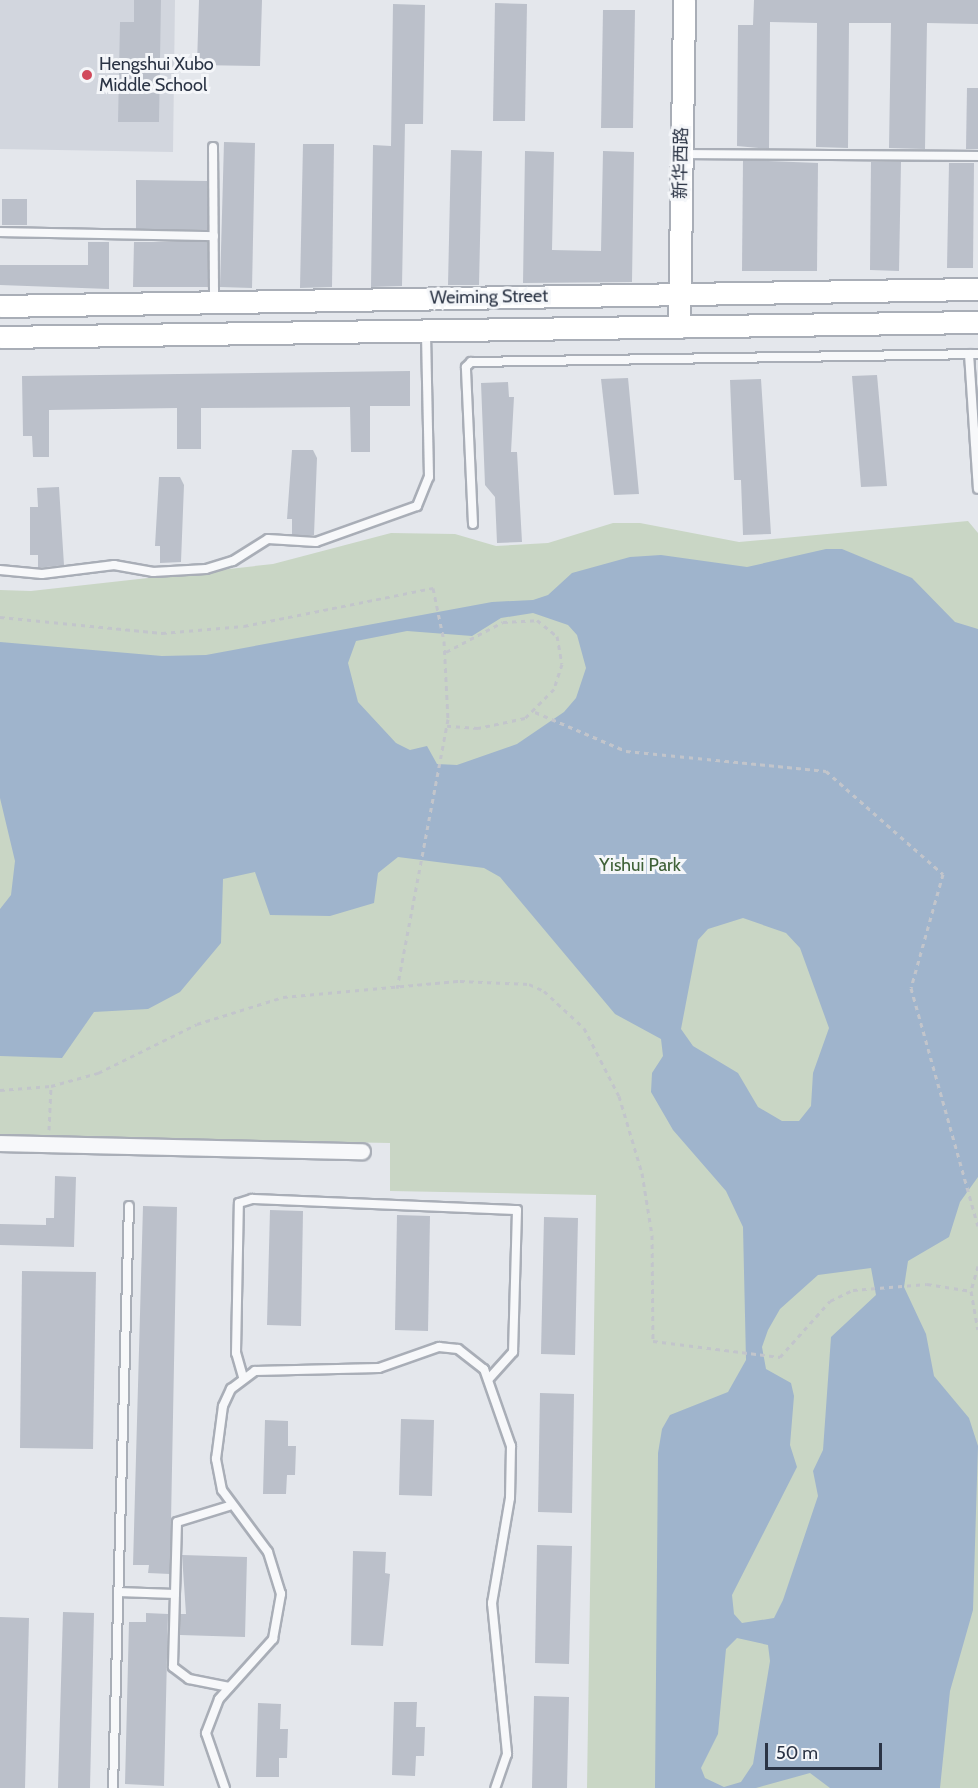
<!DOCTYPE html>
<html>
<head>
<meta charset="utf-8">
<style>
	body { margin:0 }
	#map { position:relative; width:978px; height:1788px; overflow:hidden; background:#e4e7ec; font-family:Cabin,"Noto Sans SC",sans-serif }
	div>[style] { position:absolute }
	.built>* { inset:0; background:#d2d6de }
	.green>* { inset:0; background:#c9d6c5 }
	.water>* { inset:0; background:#9fb4cc }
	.building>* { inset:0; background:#bbc0ca }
	.path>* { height:3px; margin-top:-1.5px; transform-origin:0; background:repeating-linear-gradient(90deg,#c2c5cb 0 4.5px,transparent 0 9px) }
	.roads { filter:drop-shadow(2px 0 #a9aeb7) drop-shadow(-2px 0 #a9aeb7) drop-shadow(0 2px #a9aeb7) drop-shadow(0 -2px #a9aeb7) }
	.lane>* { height:8px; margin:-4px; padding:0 4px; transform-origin:4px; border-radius:4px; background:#f7f8fa }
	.street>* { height:15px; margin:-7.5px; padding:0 7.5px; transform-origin:7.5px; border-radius:7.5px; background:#f7f8fa }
	.secondary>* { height:21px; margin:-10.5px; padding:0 10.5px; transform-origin:10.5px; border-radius:10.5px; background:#fff }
	.dots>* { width:16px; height:16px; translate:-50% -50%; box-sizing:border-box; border:3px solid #f4f6f9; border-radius:50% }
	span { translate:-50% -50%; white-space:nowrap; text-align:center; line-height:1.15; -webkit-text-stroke:6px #f4f6f9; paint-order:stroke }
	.poi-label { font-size:18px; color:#2b3445 }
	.left { translate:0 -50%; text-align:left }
	.street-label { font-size:18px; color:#2b3445 }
	.park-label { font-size:18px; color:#3f6138 }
	.scale { position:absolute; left:765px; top:1743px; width:117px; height:27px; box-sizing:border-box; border:3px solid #2b3445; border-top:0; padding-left:8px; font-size:18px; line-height:21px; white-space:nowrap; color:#2b3445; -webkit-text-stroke:4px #f4f6f9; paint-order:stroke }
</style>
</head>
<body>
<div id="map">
	<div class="built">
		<i style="clip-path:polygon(0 0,175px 0,173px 152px,0 149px)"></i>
	</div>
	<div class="green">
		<i style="clip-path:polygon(968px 521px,978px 533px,978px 1788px,587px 1788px,596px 1195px,390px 1191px,390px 1143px,0 1136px,0 590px,31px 591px,273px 564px,391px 533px,455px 534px,496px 546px,548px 543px,613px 523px,640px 523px,739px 542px)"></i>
	</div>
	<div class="water">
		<i style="clip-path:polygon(evenodd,826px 549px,842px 549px,912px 578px,955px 622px,978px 629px,978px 1177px,960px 1202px,949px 1237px,908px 1261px,904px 1287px,926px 1334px,934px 1376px,969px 1418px,978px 1446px,973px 1610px,950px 1691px,940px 1788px,830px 1788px,810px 1773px,756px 1788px,655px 1788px,658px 1453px,662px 1429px,670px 1415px,728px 1392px,746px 1360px,743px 1227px,726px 1191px,673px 1130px,651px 1092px,652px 1073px,663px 1056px,661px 1039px,615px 1014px,500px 877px,484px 868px,398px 857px,378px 873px,374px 903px,330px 916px,270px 915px,255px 872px,223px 879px,221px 943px,180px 992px,148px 1009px,94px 1012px,62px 1058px,0 1056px,0 909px,11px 895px,15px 861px,0 798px,0 642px,162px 656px,206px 655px,492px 602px,533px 600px,548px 595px,572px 573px,630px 557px,661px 555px,747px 567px,826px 549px,533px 613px,568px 625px,577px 635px,586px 668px,576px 698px,564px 712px,517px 744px,457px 765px,437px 764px,427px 746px,410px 750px,396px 743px,358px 702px,348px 663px,356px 641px,407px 631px,472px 636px,501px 618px,533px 613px,826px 549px,743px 918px,786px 933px,800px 948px,829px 1028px,813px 1073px,811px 1106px,799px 1121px,782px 1121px,758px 1107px,738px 1073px,693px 1046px,681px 1029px,698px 940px,708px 929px,743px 918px,826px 549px,871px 1268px,876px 1295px,831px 1337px,823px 1450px,813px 1471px,818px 1496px,783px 1600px,774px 1618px,742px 1623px,734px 1614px,732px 1595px,797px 1467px,790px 1445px,794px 1396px,791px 1383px,766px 1369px,762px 1347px,768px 1330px,780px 1309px,818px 1275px,871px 1268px,826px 549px,737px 1638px,768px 1645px,770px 1661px,753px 1764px,741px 1782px,724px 1787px,705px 1778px,701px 1768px,718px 1734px,726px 1649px,737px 1638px)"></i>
	</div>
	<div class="building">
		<i style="clip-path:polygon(134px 0,161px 0,159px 122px,118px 122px,120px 22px,134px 22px)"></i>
		<i style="clip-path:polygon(199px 0,262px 0,260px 66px,197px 65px)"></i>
		<i style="clip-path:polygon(754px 0,978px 0,978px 24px,927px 23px,925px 149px,889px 148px,891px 23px,849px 23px,848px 148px,816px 147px,817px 23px,770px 22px,769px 149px,737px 146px,738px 25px,753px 25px)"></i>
		<i style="clip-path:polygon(495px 3px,527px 4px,525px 121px,493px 121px)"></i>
		<i style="clip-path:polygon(393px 4px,425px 5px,423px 124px,405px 124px,402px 286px,371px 287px,373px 145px,391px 146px)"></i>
		<i style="clip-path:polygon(603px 10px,635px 10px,633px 128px,601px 128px)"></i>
		<i style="clip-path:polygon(967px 88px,978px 88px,978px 149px,966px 149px)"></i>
		<i style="clip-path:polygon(224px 142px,255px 143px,252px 288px,220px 287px)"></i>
		<i style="clip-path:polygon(303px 144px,334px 144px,332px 287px,300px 288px)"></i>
		<i style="clip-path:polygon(451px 150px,482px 151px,479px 285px,448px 285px)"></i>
		<i style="clip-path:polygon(525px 151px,554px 152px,552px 250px,601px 251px,603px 151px,634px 152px,632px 282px,523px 283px)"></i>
		<i style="clip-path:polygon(743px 160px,818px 163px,817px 271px,742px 271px)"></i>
		<i style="clip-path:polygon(871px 162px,901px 162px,899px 271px,870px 270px)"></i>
		<i style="clip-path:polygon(949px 163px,974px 163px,973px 268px,947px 268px)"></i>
		<i style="clip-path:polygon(136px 180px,207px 181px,208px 230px,136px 229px)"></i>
		<i style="clip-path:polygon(2px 199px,27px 199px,27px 225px,2px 225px)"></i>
		<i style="clip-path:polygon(88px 242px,109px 242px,109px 289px,0 285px,0 265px,88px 265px)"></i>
		<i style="clip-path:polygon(134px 242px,208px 242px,208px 287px,133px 287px)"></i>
		<i style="clip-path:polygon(410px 371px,410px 406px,370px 406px,370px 452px,351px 452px,350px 407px,201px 408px,201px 449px,177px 449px,177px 408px,49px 410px,49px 457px,33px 457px,32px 436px,23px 436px,22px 376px)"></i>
		<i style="clip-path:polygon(877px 375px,887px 486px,861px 487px,852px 376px)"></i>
		<i style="clip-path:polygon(628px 378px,639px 494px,614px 495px,601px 379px)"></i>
		<i style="clip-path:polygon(761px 379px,771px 534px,743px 535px,741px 480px,734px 480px,730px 380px)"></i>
		<i style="clip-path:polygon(508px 382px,509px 397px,514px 397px,511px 452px,517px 452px,522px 542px,497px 543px,495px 497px,485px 485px,481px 383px)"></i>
		<i style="clip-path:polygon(292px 450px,313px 450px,317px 458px,314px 535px,292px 535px,292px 519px,287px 519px)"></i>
		<i style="clip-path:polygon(159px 477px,180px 477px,184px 485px,181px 562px,160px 563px,160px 546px,155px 546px)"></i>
		<i style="clip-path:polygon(59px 487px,64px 565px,38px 568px,38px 555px,30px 555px,30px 507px,38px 507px,37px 488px)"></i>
		<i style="clip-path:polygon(55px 1176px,76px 1177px,74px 1247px,0 1245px,0 1224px,46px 1225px,46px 1218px,54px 1218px)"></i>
		<i style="clip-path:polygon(143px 1206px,177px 1207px,170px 1574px,148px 1573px,149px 1565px,133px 1565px)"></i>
		<i style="clip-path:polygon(270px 1210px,303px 1211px,301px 1326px,267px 1325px)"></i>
		<i style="clip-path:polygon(397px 1215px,430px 1216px,428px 1331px,395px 1330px)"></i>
		<i style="clip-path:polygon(544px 1217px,578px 1218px,575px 1355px,541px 1354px)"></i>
		<i style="clip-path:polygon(22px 1271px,96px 1272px,93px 1449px,20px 1448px)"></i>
		<i style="clip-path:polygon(540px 1393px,574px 1394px,572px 1513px,538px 1512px)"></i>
		<i style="clip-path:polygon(401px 1419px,434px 1420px,432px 1496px,399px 1495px)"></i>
		<i style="clip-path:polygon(265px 1420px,288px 1421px,288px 1446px,296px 1446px,295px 1475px,287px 1475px,286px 1494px,263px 1494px)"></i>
		<i style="clip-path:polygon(537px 1545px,572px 1546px,569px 1664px,535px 1663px)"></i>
		<i style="clip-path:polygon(353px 1551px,386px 1552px,385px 1573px,390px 1574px,383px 1646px,351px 1645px)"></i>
		<i style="clip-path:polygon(182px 1555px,247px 1557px,245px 1637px,180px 1635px,180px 1614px,186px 1614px)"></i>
		<i style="clip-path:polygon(63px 1612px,94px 1613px,90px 1788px,58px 1788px)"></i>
		<i style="clip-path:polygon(146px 1613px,168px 1614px,164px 1786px,125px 1784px,129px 1622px,146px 1622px)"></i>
		<i style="clip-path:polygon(0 1617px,29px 1618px,25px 1788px,0 1788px)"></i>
		<i style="clip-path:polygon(534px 1696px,569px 1697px,567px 1788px,532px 1788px)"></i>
		<i style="clip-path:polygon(394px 1702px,417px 1702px,416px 1727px,425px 1727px,424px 1756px,416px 1756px,415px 1776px,392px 1775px)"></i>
		<i style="clip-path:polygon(258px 1703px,281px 1704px,280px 1729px,288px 1729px,287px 1758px,279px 1758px,279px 1777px,256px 1777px)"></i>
	</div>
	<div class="path">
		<i style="left:0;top:617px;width:163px;rotate:5.6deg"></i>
		<i style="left:162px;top:633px;width:82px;rotate:-4.9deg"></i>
		<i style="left:244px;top:626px;width:193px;rotate:-11.4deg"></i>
		<i style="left:433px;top:588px;width:54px;rotate:78.3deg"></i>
		<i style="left:444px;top:641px;width:78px;rotate:87.1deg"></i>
		<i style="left:448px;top:719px;width:274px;rotate:100.7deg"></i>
		<i style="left:446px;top:652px;width:64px;rotate:-27.8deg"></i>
		<i style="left:503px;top:622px;width:34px;rotate:-3deg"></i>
		<i style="left:537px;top:620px;width:26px;rotate:39deg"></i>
		<i style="left:557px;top:636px;width:28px;rotate:80deg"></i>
		<i style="left:562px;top:664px;width:26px;rotate:108deg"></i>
		<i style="left:554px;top:689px;width:41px;rotate:135deg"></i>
		<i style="left:525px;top:718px;width:48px;rotate:168deg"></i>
		<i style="left:478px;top:728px;width:31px;rotate:-176deg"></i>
		<i style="left:535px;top:712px;width:99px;rotate:23.2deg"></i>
		<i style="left:626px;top:751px;width:201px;rotate:5.7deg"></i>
		<i style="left:826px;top:771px;width:156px;rotate:41.4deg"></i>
		<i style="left:943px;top:874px;width:118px;rotate:105.7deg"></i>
		<i style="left:911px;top:988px;width:247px;rotate:74.3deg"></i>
		<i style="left:0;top:1090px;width:51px;rotate:-4.5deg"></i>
		<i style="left:51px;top:1086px;width:49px;rotate:-15.5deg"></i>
		<i style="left:98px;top:1073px;width:110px;rotate:-26.3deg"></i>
		<i style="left:197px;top:1024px;width:90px;rotate:-17.4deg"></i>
		<i style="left:283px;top:997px;width:178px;rotate:-5.2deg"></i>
		<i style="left:460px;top:981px;width:69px;rotate:2.5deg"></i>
		<i style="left:529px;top:984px;width:17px;rotate:25deg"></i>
		<i style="left:544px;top:991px;width:54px;rotate:42.8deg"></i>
		<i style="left:584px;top:1028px;width:76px;rotate:62.8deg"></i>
		<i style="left:619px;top:1096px;width:80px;rotate:73.4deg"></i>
		<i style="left:642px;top:1173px;width:63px;rotate:80.8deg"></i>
		<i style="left:652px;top:1235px;width:106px;rotate:89.5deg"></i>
		<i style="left:653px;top:1341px;width:128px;rotate:7.2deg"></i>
		<i style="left:780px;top:1357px;width:75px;rotate:-48.2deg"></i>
		<i style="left:830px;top:1301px;width:25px;rotate:-26deg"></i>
		<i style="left:853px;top:1290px;width:74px;rotate:-4.6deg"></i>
		<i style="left:927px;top:1284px;width:45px;rotate:9deg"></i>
		<i style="left:49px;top:1130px;width:44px;rotate:-87.4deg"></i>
		<i style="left:978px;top:1266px;width:26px;rotate:106deg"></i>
		<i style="left:971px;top:1291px;width:39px;rotate:80deg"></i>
	</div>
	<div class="roads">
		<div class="lane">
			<i style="left:213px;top:147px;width:154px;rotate:89.6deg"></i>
			<i style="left:683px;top:154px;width:295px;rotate:0.4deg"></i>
			<i style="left:0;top:232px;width:214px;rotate:1.1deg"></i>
			<i style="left:969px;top:354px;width:135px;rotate:86.2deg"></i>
			<i style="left:473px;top:524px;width:157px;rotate:-92.6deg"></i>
			<i style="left:466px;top:367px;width:7px;rotate:-45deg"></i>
			<i style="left:471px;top:362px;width:507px;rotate:-0.9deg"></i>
			<i style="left:0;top:570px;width:42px;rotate:5.4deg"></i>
			<i style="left:42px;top:574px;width:73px;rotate:-7.1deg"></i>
			<i style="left:114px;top:565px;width:40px;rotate:10deg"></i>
			<i style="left:153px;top:572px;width:53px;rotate:-3.2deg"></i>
			<i style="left:206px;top:569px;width:28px;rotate:-17deg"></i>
			<i style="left:233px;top:561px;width:41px;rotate:-32.2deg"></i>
			<i style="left:268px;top:539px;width:48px;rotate:3.6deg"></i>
			<i style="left:316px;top:542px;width:107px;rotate:-19.6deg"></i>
			<i style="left:417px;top:506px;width:31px;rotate:-68deg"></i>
			<i style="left:429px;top:477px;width:145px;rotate:-91.2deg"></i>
			<i style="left:243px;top:1377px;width:25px;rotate:-106deg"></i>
			<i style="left:236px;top:1353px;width:150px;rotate:-88.9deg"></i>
			<i style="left:239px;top:1203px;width:14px;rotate:-17deg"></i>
			<i style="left:252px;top:1199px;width:265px;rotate:2.4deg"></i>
			<i style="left:517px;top:1210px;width:142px;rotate:91.6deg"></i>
			<i style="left:513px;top:1352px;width:36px;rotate:132deg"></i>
			<i style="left:229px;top:1506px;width:54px;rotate:162.9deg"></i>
			<i style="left:177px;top:1522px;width:145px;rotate:91.6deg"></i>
			<i style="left:173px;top:1667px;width:20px;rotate:37deg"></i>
			<i style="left:189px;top:1679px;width:41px;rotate:11.3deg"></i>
			<i style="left:118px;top:1592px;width:57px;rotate:2deg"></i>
			<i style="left:113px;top:1788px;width:582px;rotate:-88.43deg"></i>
			<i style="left:225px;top:1788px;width:58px;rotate:-109.1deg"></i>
			<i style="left:206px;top:1733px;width:36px;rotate:-69deg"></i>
			<i style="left:219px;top:1699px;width:81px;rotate:-48deg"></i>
			<i style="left:273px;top:1639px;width:46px;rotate:-79.9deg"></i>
			<i style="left:281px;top:1594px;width:44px;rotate:-107.2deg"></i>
			<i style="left:268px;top:1552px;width:77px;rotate:-126.6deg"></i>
			<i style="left:222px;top:1490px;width:32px;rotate:-101deg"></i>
			<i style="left:216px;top:1459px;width:53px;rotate:-82.5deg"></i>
			<i style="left:223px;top:1406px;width:19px;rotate:-65deg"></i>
			<i style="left:231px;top:1389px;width:30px;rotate:-37deg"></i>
			<i style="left:255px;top:1371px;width:124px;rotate:-1.4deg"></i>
			<i style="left:379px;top:1368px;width:64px;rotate:-19.3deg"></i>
			<i style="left:439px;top:1347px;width:19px;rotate:6deg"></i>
			<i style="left:458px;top:1349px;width:33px;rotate:38deg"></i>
			<i style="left:484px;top:1369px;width:82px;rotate:70.7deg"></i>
			<i style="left:511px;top:1446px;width:52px;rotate:91.1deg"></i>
			<i style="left:510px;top:1498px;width:107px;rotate:99.7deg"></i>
			<i style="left:492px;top:1603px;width:152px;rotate:84.3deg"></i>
			<i style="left:507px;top:1754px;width:36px;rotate:109deg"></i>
		</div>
		<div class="street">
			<i style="left:0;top:1143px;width:362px;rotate:1.3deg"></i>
		</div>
		<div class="secondary">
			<i style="left:0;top:306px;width:978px;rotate:-1deg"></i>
			<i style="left:679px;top:327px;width:327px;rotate:-89.1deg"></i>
			<i style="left:0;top:337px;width:978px;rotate:-0.88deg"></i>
		</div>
	</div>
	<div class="dots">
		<i style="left:87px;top:75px;background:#d1495b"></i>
	</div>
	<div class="poi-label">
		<span class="left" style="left:99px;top:75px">Hengshui Xubo<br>Middle School</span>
	</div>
	<div class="street-label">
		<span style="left:681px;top:163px;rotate:-89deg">新华西路</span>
		<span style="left:489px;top:297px;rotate:-1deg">Weiming Street</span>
	</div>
	<div class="park-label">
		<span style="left:640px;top:865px">Yishui Park</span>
	</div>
	<div class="scale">50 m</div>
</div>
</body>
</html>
